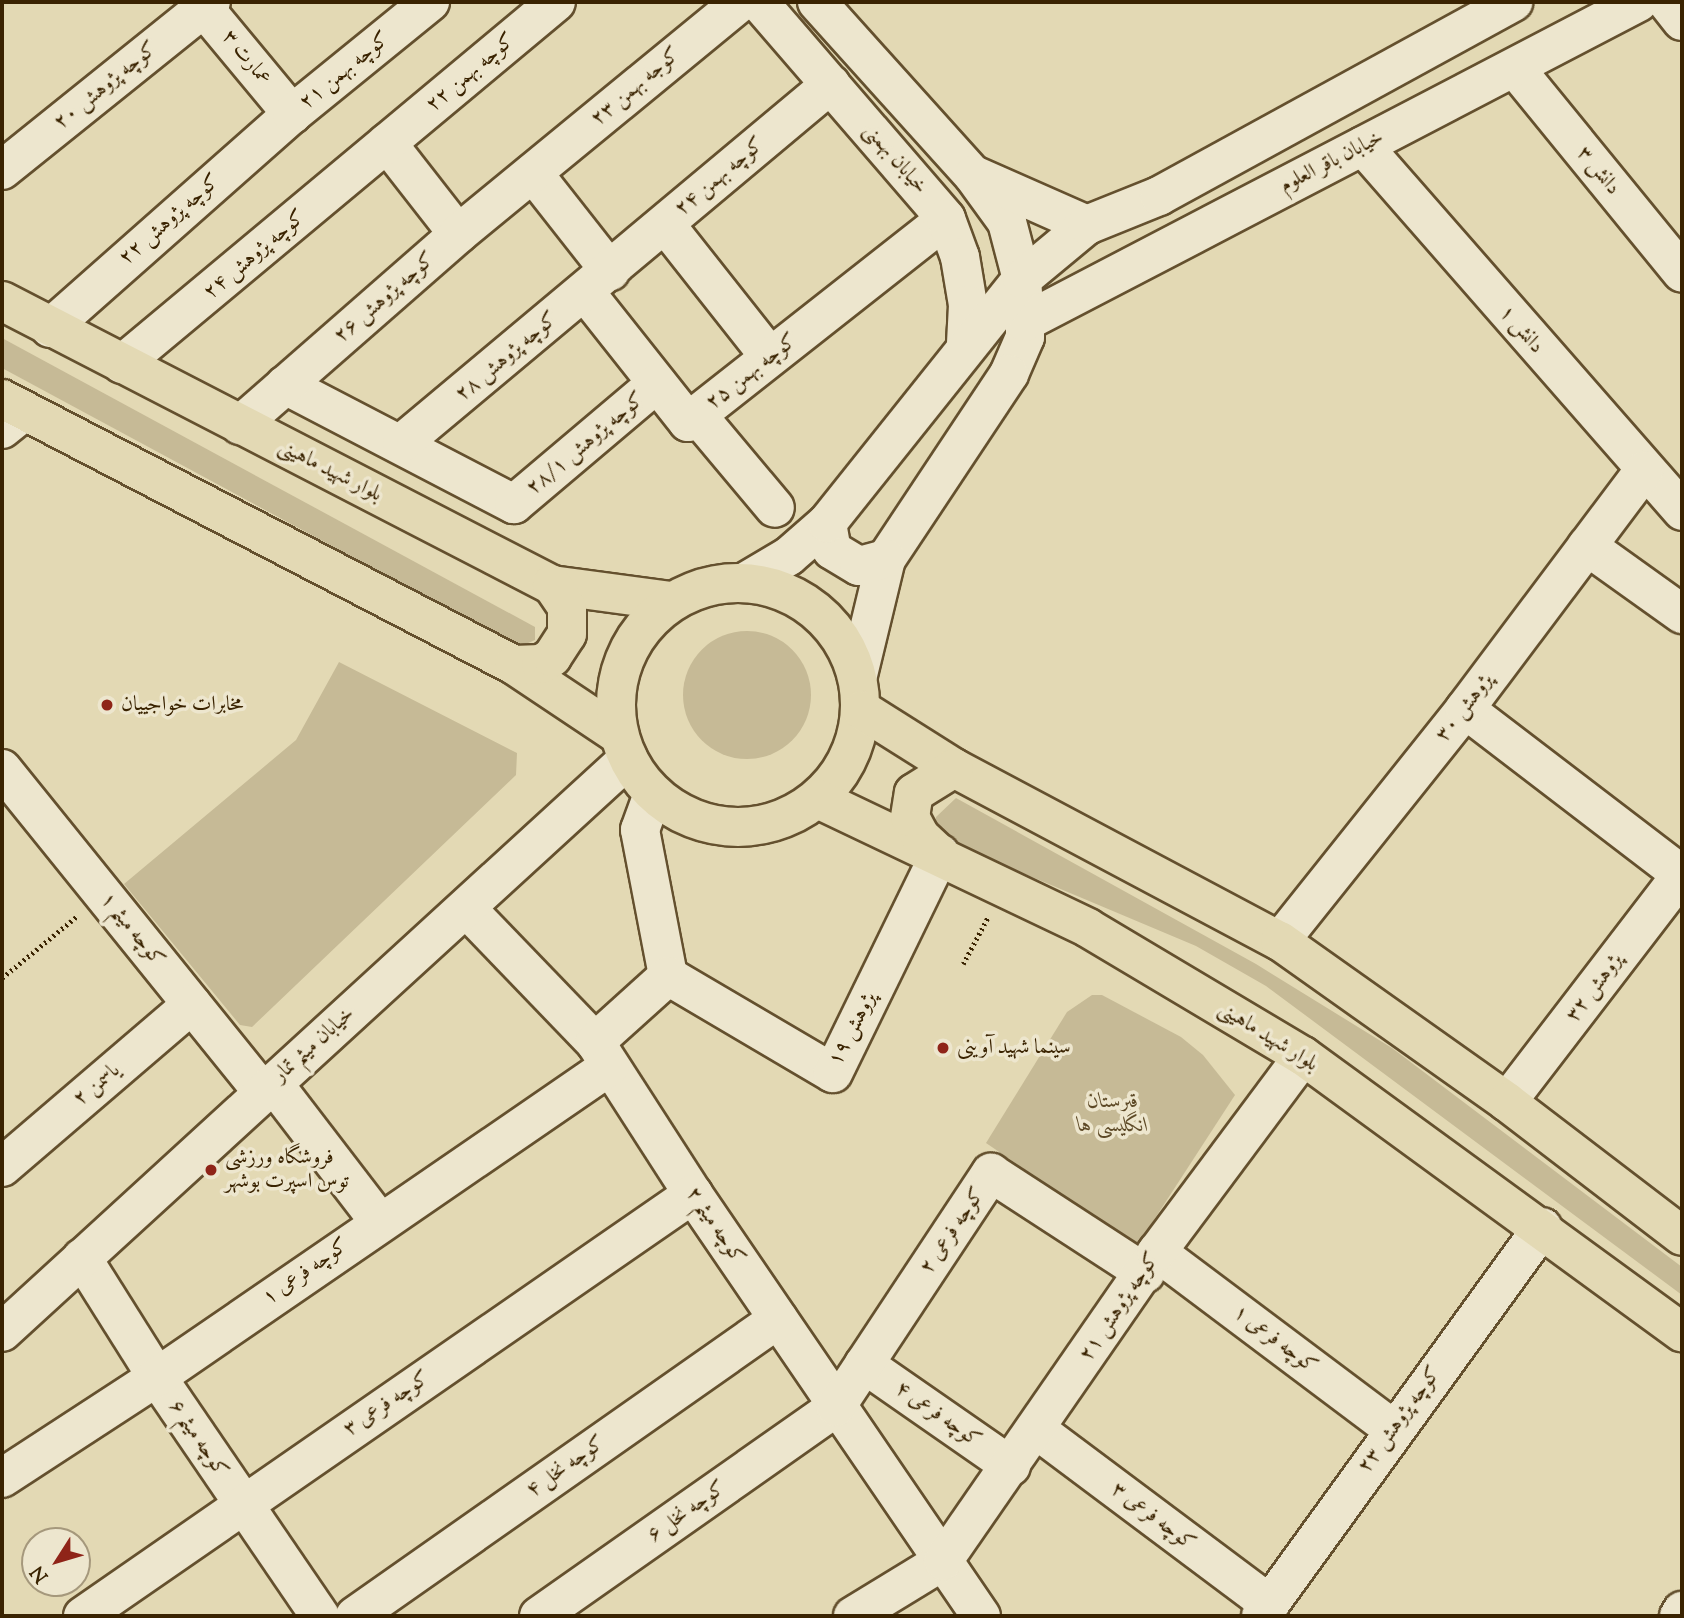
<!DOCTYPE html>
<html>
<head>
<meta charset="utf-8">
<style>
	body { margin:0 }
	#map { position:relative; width:1684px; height:1618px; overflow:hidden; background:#e3d9b4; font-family:"Sorts Mill Goudy",Amiri,serif }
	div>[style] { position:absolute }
	.green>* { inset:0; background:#c6ba96 }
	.round { border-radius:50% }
	.path>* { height:4.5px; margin-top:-2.25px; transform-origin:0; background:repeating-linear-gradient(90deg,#3a2301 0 2px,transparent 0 5.5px) }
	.roads { filter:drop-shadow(2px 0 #64502e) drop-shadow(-2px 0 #64502e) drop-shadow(0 2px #64502e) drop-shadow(0 -2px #64502e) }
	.street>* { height:38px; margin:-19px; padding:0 19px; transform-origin:19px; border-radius:19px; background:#ede6ce }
	.secondary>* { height:38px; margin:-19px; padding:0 19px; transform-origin:19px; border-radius:19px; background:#ede6ce }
	.primary>* { height:38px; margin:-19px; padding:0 19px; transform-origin:19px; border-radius:19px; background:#e3d9b4 }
	.primary>.ring { margin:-19px; padding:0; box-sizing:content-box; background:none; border:38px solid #e3d9b4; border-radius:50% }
	.dots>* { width:19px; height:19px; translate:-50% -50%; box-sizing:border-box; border:4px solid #ede6ce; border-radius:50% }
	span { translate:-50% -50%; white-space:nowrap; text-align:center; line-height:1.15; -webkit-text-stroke:7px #ede6ce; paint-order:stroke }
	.street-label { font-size:21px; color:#3a2301 }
	.poi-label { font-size:21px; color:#3a2301 }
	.left { translate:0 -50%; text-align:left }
	.park-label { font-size:21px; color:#5d4926; font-style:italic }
	.frame { position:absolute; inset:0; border:4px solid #3a2301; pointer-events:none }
	.north { position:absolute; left:21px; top:1527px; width:70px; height:70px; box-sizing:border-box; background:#ede6ce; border:2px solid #a5987c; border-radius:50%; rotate:233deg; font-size:19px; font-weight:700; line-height:28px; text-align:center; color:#3a2301 }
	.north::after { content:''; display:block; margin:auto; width:24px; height:32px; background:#8f2418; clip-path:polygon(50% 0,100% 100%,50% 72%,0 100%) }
</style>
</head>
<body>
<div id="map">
	<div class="green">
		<i style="clip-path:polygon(2px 338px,535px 627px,535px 640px,519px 647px,2px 368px)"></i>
		<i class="round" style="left:683px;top:631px;width:128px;height:128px"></i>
		<i style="clip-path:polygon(339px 662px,517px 753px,516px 775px,252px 1027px,240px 1025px,124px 884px,296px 740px)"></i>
		<i style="clip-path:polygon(956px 798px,1256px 964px,1392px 1048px,1682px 1267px,1682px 1295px,1266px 986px,1196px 946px,935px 836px,936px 817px)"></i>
		<i style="clip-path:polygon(1092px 995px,1102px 995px,1181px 1037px,1203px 1055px,1235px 1095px,1137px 1246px,986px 1143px,1067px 1012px)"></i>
	</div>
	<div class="path">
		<i style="left:963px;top:964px;width:53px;rotate:-62deg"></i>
		<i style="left:2px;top:978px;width:96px;rotate:-39.5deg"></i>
	</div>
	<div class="roads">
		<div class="street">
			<i style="left:199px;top:2px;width:146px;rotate:50.3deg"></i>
			<i style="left:1667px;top:2px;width:24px;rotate:52deg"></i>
			<i style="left:1515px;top:68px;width:264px;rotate:50.8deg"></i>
			<i style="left:387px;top:143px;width:115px;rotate:52deg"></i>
			<i style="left:1363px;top:146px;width:485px;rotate:48.8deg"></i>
			<i style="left:2px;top:170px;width:268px;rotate:-38.8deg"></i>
			<i style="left:533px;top:173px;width:125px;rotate:51.8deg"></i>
			<i style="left:665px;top:224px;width:169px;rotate:51.7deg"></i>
			<i style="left:585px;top:292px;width:166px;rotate:51.6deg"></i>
			<i style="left:688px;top:422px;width:328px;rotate:-38.2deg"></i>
			<i style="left:50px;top:328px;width:323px;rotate:-41.5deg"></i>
			<i style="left:292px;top:114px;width:178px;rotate:-39.1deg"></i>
			<i style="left:122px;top:364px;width:565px;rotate:-39.83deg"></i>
			<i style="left:285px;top:385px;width:258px;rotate:27.5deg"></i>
			<i style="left:514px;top:504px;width:187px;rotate:-40.2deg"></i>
			<i style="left:697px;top:415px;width:121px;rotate:50deg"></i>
			<i style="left:240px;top:425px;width:290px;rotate:-41.2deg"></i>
			<i style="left:458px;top:234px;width:365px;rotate:-39.4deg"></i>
			<i style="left:2px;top:429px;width:28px;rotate:-39deg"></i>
			<i style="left:402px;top:443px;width:559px;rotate:-39.92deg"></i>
			<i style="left:1587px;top:546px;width:117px;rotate:35.6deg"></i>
			<i style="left:1465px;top:709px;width:273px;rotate:37.4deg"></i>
			<i style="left:2px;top:769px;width:414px;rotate:51.1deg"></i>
			<i style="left:653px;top:794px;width:38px;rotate:110deg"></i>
			<i style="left:640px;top:830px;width:149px;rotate:79.1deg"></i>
			<i style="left:467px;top:909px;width:185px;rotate:46.1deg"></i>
			<i style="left:595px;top:1042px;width:181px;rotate:57.2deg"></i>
			<i style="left:693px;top:1194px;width:511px;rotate:55.69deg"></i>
			<i style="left:1280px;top:941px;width:297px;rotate:-51.4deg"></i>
			<i style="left:1465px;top:709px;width:298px;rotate:-53.1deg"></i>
			<i style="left:668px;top:976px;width:191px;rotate:30.5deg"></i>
			<i style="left:833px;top:1073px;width:244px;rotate:-64deg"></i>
			<i style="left:595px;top:1042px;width:98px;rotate:-42.1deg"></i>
			<i style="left:273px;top:1083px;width:174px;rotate:52.5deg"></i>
			<i style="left:1507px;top:1102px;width:287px;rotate:-52.5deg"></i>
			<i style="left:2px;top:1167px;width:250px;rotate:-40.6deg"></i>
			<i style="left:1157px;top:1252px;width:295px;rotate:36.9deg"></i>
			<i style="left:82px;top:1258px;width:141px;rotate:57.8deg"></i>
			<i style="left:157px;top:1377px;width:289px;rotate:55.7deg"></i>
			<i style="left:864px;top:1364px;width:179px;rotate:34.8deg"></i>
			<i style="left:1037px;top:1430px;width:291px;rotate:36.8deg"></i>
			<i style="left:2px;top:1478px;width:185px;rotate:-33.1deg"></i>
			<i style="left:157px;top:1377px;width:549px;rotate:-34.47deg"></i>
			<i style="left:83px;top:1616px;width:742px;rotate:-34.68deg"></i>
			<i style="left:355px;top:1616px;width:517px;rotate:-35.07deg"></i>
			<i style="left:539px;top:1616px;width:363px;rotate:-35.1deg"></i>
			<i style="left:836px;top:1407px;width:281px;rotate:-56.5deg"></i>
			<i style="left:991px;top:1173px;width:184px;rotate:33deg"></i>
			<i style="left:853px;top:1616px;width:105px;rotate:-31.4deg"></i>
			<i style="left:943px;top:1561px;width:376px;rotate:-55.3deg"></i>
			<i style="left:1157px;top:1252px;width:244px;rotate:-53.3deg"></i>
			<i style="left:1261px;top:1616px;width:480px;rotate:-54.1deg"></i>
		</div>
		<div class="secondary">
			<i style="left:759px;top:2px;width:286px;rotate:49.2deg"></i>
			<i style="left:946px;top:219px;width:40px;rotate:69.8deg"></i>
			<i style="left:960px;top:257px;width:49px;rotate:80.5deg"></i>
			<i style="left:968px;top:305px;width:39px;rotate:93deg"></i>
			<i style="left:817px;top:2px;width:233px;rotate:48deg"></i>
			<i style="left:973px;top:175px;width:58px;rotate:54.1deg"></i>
			<i style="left:1007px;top:222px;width:59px;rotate:75.3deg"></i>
			<i style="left:1022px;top:279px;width:43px;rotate:86deg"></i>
			<i style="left:1025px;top:322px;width:15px;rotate:90deg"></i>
			<i style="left:1025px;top:337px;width:40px;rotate:113.4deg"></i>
			<i style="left:1009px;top:374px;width:222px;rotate:123.6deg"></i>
			<i style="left:886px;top:559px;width:119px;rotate:103.6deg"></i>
			<i style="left:974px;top:175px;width:124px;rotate:23.9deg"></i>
			<i style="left:1025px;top:322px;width:692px;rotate:-27.53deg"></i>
			<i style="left:827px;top:523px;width:27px;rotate:80deg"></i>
			<i style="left:832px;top:550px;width:31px;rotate:31deg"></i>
			<i style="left:859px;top:566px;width:28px;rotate:-15deg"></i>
			<i style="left:745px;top:582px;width:51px;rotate:-30.6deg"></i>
			<i style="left:789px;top:556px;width:50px;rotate:-41deg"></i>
			<i style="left:827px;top:523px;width:312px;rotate:-51.4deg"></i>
			<i style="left:1022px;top:279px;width:85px;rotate:-39.7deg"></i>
			<i style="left:1087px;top:225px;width:78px;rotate:-21.9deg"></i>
			<i style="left:1159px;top:196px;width:404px;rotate:-28.7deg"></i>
			<i style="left:2px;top:1332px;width:849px;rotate:-42.47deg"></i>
			<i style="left:1679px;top:1616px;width:6px;rotate:-59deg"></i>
		</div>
		<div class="primary">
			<i style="left:2px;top:301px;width:619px;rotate:27.31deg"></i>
			<i style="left:552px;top:585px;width:120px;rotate:7.7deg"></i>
			<i style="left:2px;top:399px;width:577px;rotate:27.45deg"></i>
			<i style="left:514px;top:665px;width:126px;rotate:33.7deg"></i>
			<i class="ring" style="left:616px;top:583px;width:206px;height:206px"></i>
			<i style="left:514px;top:665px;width:27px;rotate:-2deg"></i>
			<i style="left:541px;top:664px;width:13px;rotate:-32deg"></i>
			<i style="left:552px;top:657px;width:27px;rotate:-57deg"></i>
			<i style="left:567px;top:634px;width:27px;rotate:-90deg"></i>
			<i style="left:567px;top:607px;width:27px;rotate:-124deg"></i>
			<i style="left:862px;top:710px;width:109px;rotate:32.2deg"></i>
			<i style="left:954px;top:768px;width:369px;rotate:28deg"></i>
			<i style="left:1280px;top:941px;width:278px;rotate:35.3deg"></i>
			<i style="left:1507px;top:1102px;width:220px;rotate:37.4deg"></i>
			<i style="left:818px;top:799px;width:299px;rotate:25.5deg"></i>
			<i style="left:1088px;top:928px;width:250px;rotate:30.8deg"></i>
			<i style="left:1303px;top:1056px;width:469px;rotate:36.1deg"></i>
			<i style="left:939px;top:854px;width:26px;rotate:-137deg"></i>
			<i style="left:920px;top:836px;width:21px;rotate:-118deg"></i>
			<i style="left:910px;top:817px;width:24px;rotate:-81deg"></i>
			<i style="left:914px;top:793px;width:47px;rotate:-32deg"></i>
		</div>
	</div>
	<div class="dots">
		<i style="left:107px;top:705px;background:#8f2418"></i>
		<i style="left:943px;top:1048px;background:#8f2418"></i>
		<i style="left:211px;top:1170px;background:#8f2418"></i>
	</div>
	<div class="street-label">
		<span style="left:246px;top:58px;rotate:51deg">عمارت ۳</span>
		<span style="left:345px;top:71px;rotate:-39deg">کوچه بهمن ۲۱</span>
		<span style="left:471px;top:73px;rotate:-40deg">کوچه بهمن ۲۲</span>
		<span style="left:106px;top:86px;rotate:-39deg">کوچه پژوهش ۲۰</span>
		<span style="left:636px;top:87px;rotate:-40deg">کوجه بهمن ۲۳</span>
		<span style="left:895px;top:159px;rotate:49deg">خیابان بهمنی</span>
		<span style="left:1332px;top:162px;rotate:-27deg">خیابان باقر العلوم</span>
		<span style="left:1598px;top:171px;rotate:51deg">دانش ۳</span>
		<span style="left:720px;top:177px;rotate:-40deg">کوچه بهمن ۲۴</span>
		<span style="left:170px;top:220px;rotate:-41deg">کوچه پژوهش ۲۲</span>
		<span style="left:255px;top:255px;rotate:-40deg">کوچه پژوهش ۲۴</span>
		<span style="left:385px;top:298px;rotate:-41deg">کوچه پژوهش ۲۶</span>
		<span style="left:1521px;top:330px;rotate:49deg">دانش ۱</span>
		<span style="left:507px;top:357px;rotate:-40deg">کوچه پژوهش ۲۸</span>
		<span style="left:752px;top:372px;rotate:-38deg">کوچه بهمن ۲۵</span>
		<span style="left:586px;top:444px;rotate:-40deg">کوچه پژوهش ۲۸/۱</span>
		<span style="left:330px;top:471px;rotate:27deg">بلوار شهید ماهینی</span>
		<span style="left:1465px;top:708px;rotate:-52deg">پژوهش ۳۰</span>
		<span style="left:132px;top:930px;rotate:51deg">کوچه میثم ۱</span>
		<span style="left:1595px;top:988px;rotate:-53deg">پژوهش ۳۲</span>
		<span style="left:853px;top:1029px;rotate:-62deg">پژوهش ۱۹</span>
		<span style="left:1268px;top:1037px;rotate:32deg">بلوار شهید ماهینی</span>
		<span style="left:314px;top:1045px;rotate:-42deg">خیابان میثم تمار</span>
		<span style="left:97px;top:1085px;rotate:-40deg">یاسمن ۲</span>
		<span style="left:715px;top:1226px;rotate:56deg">کوچه میثم ۲</span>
		<span style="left:953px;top:1231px;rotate:-56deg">کوچه فرعی ۲</span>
		<span style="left:306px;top:1272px;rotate:-35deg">کوچه فرعی ۱</span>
		<span style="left:1120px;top:1307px;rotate:-56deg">کوچه پژوهش ۲۱</span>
		<span style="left:1275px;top:1340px;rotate:37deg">کوچه فرعی ۱</span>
		<span style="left:387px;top:1404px;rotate:-34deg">کوچه فرعی ۳</span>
		<span style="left:938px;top:1415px;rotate:35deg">کوچه فرعی ۴</span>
		<span style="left:1400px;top:1420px;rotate:-54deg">کوچه پژوهش ۲۳</span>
		<span style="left:198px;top:1439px;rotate:56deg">کوچه میثم ۶</span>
		<span style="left:566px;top:1467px;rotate:-35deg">کوچه نخل ۴</span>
		<span style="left:687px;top:1512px;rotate:-35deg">کوچه نخل ۶</span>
		<span style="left:1153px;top:1517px;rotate:37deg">کوچه فرعی ۳</span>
	</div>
	<div class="poi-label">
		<span class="left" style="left:121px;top:705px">مخابرات خواجییان</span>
		<span class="left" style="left:957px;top:1048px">سینما شهید آوینی</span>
		<span class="left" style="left:225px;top:1170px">فروشگاه ورزشی<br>توس اسپرت بوشهر</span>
	</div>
	<div class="park-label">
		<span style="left:1113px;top:1114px">قبرستان<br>انگلیسی ها</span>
	</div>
	<div class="frame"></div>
	<div class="north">N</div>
</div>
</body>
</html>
